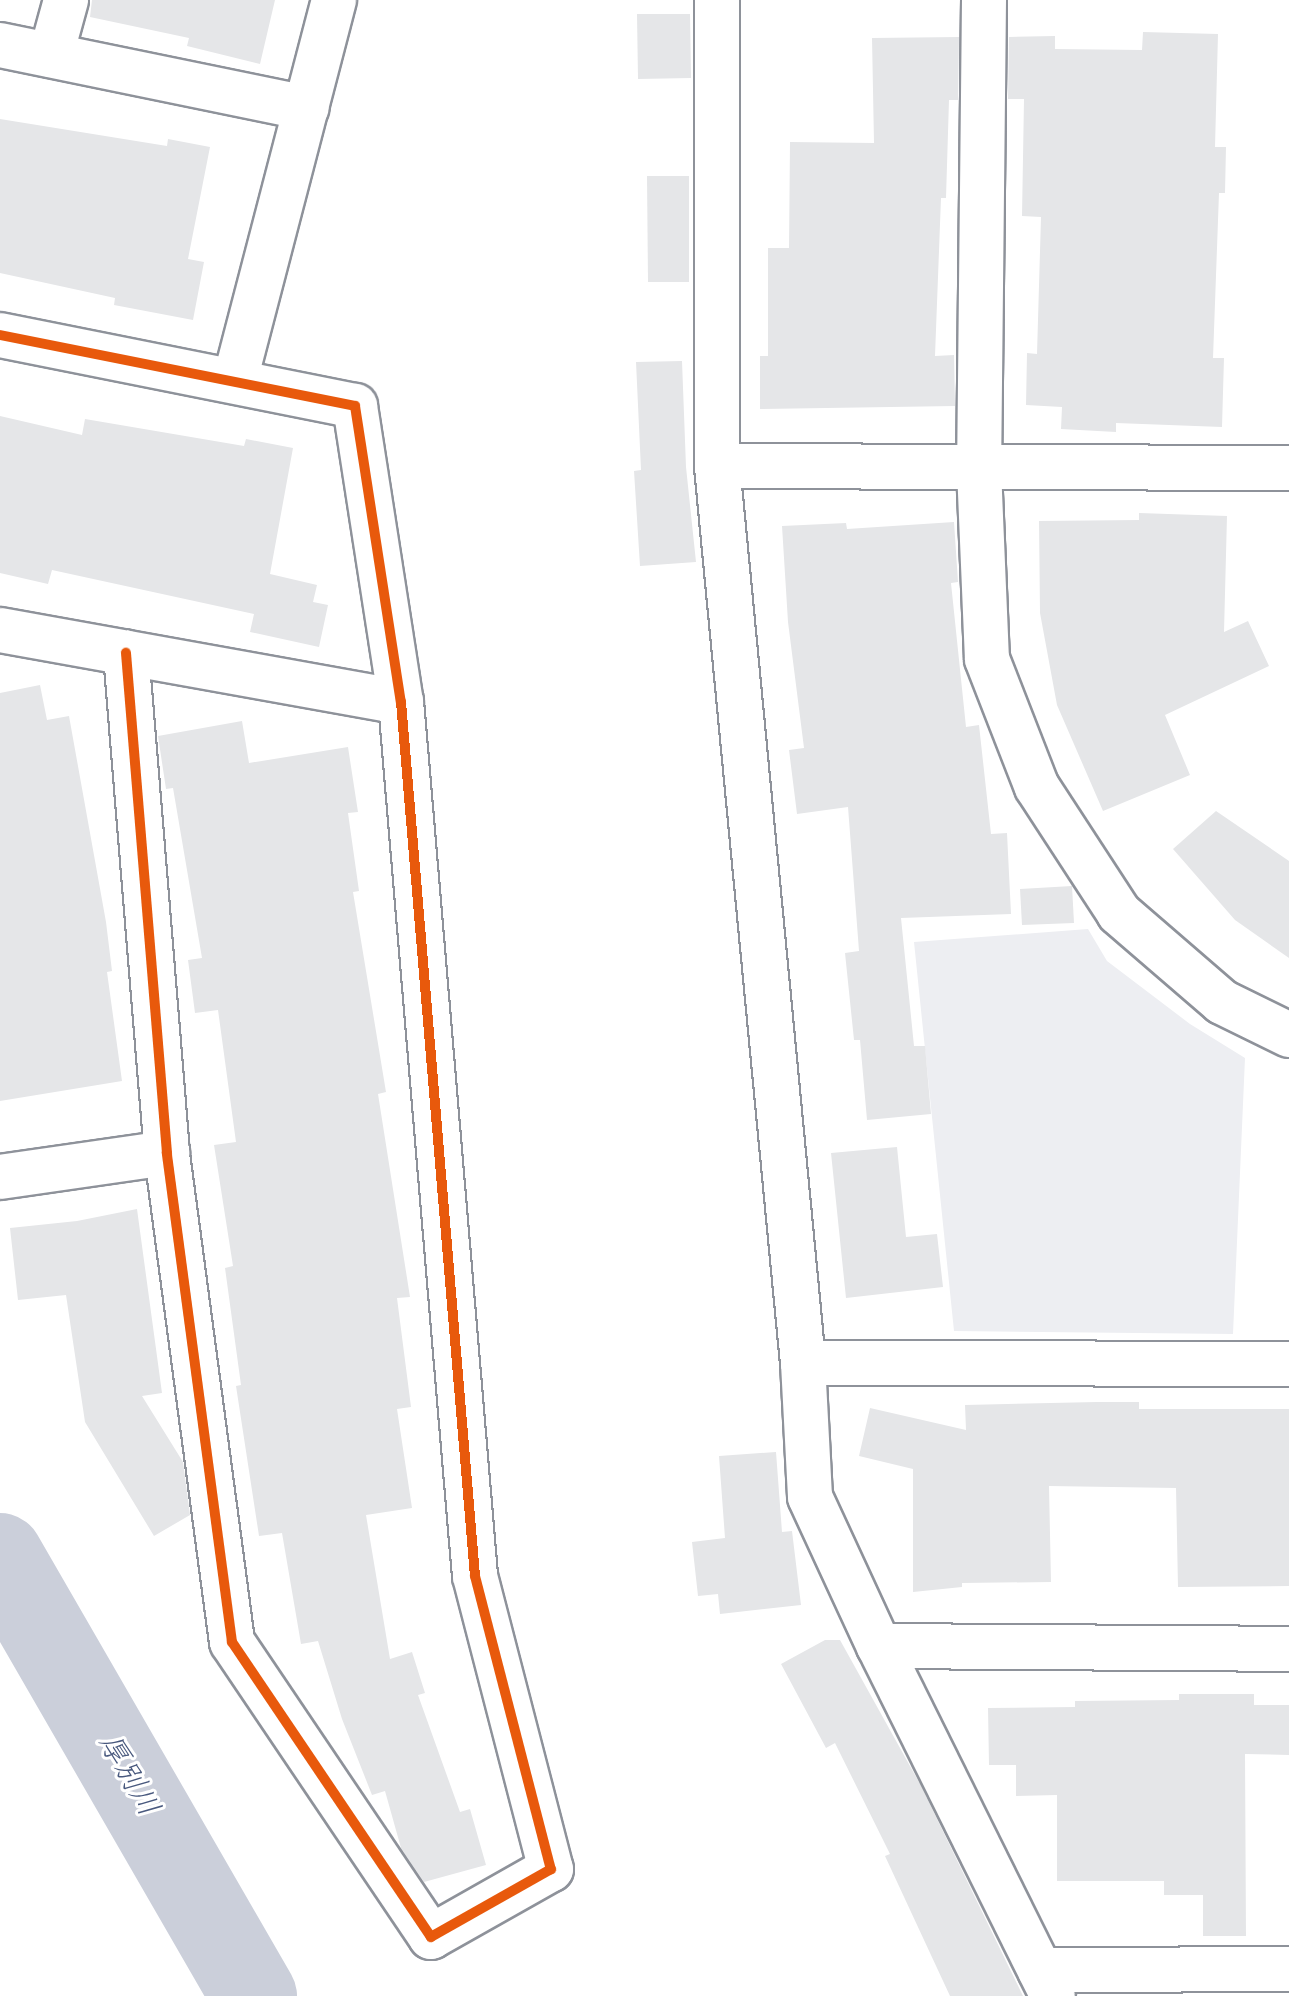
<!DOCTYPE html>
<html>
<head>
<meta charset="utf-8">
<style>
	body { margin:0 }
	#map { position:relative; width:1289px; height:1996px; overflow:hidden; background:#fff; font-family:"Indie Flower","Klee One",sans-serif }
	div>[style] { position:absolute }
	.green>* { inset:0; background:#edeef2 }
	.river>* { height:86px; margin:-43px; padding:0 43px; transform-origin:43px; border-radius:43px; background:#cbcfda }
	.building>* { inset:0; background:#e5e6e8 }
	.roads { filter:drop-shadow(2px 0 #8e929a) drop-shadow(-2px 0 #8e929a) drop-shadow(0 2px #8e929a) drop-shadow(0 -2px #8e929a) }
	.minor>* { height:44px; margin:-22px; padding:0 22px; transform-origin:22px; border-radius:22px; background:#fff }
	.cycleway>* { height:10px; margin:-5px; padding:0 5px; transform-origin:5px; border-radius:5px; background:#e8590c }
	span { translate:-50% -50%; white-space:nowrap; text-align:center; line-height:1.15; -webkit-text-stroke:6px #fff; paint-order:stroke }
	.water-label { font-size:30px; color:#49597e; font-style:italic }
</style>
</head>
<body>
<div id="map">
	<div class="green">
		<i style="clip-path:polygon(1088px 929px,1107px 961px,1190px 1024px,1245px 1058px,1233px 1334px,954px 1331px,914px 942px)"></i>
	</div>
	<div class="river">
		<i style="left:0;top:1556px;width:508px;rotate:60deg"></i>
	</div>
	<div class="building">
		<i style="clip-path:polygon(92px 0,275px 0,260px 64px,187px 46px,189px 38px,90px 17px)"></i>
		<i style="clip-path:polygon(637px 14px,690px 14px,691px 78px,638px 79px)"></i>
		<i style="clip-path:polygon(1143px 32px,1218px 34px,1215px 147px,1226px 147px,1225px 193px,1219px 193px,1213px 358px,1224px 358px,1222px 427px,1116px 423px,1116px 432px,1061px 429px,1062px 407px,1026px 405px,1027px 353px,1037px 354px,1041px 217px,1022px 216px,1024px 99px,1008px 99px,1009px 37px,1055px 36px,1055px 49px,1142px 50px)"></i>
		<i style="clip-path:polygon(959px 37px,958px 100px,949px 100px,946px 198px,941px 198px,935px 356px,954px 355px,955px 406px,760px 409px,760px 356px,768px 356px,768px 248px,789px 248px,790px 142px,874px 143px,872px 38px)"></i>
		<i style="clip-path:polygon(0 119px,167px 146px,168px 139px,210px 147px,188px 259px,204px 262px,193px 320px,114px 305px,115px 298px,0 273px)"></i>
		<i style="clip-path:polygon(647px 176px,689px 176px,689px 282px,648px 282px)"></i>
		<i style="clip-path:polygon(682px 361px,686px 467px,696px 562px,640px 566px,634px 471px,641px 470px,636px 362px)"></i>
		<i style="clip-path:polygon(0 416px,82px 435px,85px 419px,244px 446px,246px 439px,293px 448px,270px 574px,317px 585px,313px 602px,328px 605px,319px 647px,250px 632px,254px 614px,52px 570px,48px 584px,0 573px)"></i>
		<i style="clip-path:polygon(1139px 513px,1227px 516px,1224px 632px,1248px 621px,1269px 666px,1165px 715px,1190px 775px,1103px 811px,1057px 705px,1040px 613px,1039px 521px,1139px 520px)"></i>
		<i style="clip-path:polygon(954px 522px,958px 582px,951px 583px,966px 727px,979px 725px,991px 834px,1007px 833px,1011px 914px,901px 918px,914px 1046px,925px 1046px,931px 1114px,867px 1120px,860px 1040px,854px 1040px,845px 953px,859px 951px,848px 807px,797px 814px,789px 750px,804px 748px,788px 622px,782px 526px,846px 523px,847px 529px)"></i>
		<i style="clip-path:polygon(40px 685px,47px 720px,69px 716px,106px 922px,112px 971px,107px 972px,122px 1081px,0 1101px,0 693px)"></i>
		<i style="clip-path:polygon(242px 721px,249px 763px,348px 747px,358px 812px,348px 813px,359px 891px,353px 892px,386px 1092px,378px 1094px,410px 1297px,397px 1298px,411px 1407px,397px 1409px,412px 1508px,366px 1515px,390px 1659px,412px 1652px,425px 1693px,418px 1695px,460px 1812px,470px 1809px,486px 1865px,424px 1882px,401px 1848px,385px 1791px,372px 1795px,342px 1719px,318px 1641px,301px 1644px,282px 1533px,259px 1536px,236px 1386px,241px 1385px,225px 1268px,233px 1266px,214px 1145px,236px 1142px,218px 1010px,195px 1013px,188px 960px,202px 958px,173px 788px,166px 789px,158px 736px)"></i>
		<i style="clip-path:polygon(1216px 811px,1289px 861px,1289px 958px,1235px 920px,1173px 849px)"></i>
		<i style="clip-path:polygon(1072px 886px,1074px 923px,1022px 925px,1020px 889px)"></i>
		<i style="clip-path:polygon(897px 1147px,906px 1237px,937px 1234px,943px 1287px,846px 1298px,831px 1153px)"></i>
		<i style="clip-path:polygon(137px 1209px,162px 1393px,142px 1396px,183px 1462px,190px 1515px,154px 1536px,85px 1422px,66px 1295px,18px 1300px,10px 1228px,77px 1221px)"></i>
		<i style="clip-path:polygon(1097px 1402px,1139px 1402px,1139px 1409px,1289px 1409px,1289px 1586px,1178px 1587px,1176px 1488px,1049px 1486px,1051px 1582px,962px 1583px,962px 1587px,913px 1592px,913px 1469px,859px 1456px,870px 1408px,966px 1430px,965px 1405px)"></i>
		<i style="clip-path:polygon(776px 1452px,782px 1532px,792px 1531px,801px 1605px,720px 1614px,718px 1594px,698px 1596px,692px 1542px,725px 1538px,719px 1456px)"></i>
		<i style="clip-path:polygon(825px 1640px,840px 1640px,920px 1784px,1023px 1996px,950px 1996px,885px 1856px,890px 1854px,835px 1743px,826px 1748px,781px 1664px)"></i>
		<i style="clip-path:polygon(1179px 1694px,1254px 1694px,1254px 1705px,1289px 1705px,1289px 1755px,1245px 1754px,1246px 1936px,1203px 1936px,1203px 1895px,1164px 1895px,1164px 1881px,1057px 1881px,1057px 1795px,1016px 1796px,1016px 1765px,989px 1765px,988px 1708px,1075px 1707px,1075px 1701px,1179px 1700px)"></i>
	</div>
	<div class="roads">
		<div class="minor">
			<i style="left:717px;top:0;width:466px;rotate:90deg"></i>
			<i style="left:717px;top:466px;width:901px;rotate:84.52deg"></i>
			<i style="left:803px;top:1363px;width:134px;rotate:87deg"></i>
			<i style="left:810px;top:1497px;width:164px;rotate:65.2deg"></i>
			<i style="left:879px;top:1646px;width:391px;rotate:63.6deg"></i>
			<i style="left:984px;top:0;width:469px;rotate:90.6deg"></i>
			<i style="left:979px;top:469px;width:190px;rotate:87.6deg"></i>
			<i style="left:987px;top:659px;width:137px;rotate:68.7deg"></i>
			<i style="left:1037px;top:787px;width:150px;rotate:56.9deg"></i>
			<i style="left:1119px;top:913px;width:136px;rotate:40.8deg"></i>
			<i style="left:1222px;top:1002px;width:75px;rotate:26.2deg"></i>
			<i style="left:0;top:45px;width:313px;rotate:11.6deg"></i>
			<i style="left:51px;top:55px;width:57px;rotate:-74.7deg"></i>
			<i style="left:0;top:335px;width:362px;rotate:11.3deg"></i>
			<i style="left:355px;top:406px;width:300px;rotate:81.2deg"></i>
			<i style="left:401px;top:702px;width:877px;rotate:85.16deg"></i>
			<i style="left:475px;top:1576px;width:303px;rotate:75.5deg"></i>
			<i style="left:551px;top:1869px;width:138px;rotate:150.5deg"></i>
			<i style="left:431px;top:1937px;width:356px;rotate:-124deg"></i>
			<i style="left:232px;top:1642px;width:493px;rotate:-97.6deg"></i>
			<i style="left:167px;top:1153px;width:502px;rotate:-94.69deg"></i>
			<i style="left:235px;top:380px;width:393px;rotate:-75.4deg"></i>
			<i style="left:717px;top:466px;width:572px;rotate:0.2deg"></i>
			<i style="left:0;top:630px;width:407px;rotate:10.2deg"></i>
			<i style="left:0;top:1177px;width:169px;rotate:-8.2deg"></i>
			<i style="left:803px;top:1363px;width:486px;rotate:0.1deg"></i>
			<i style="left:879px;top:1646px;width:410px;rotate:0.4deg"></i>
			<i style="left:1040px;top:1970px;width:249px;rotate:-0.2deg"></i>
		</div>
	</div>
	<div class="cycleway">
		<i style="left:0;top:335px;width:362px;rotate:11.3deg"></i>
		<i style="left:355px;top:406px;width:300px;rotate:81.2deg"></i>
		<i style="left:401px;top:702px;width:877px;rotate:85.16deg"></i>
		<i style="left:475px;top:1576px;width:303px;rotate:75.5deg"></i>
		<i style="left:551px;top:1869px;width:138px;rotate:150.5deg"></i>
		<i style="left:431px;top:1937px;width:356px;rotate:-124deg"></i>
		<i style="left:232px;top:1642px;width:493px;rotate:-97.6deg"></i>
		<i style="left:167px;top:1153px;width:502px;rotate:-94.69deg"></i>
	</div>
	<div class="water-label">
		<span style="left:127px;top:1776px;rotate:60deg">厚別川</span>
	</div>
</div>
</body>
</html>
